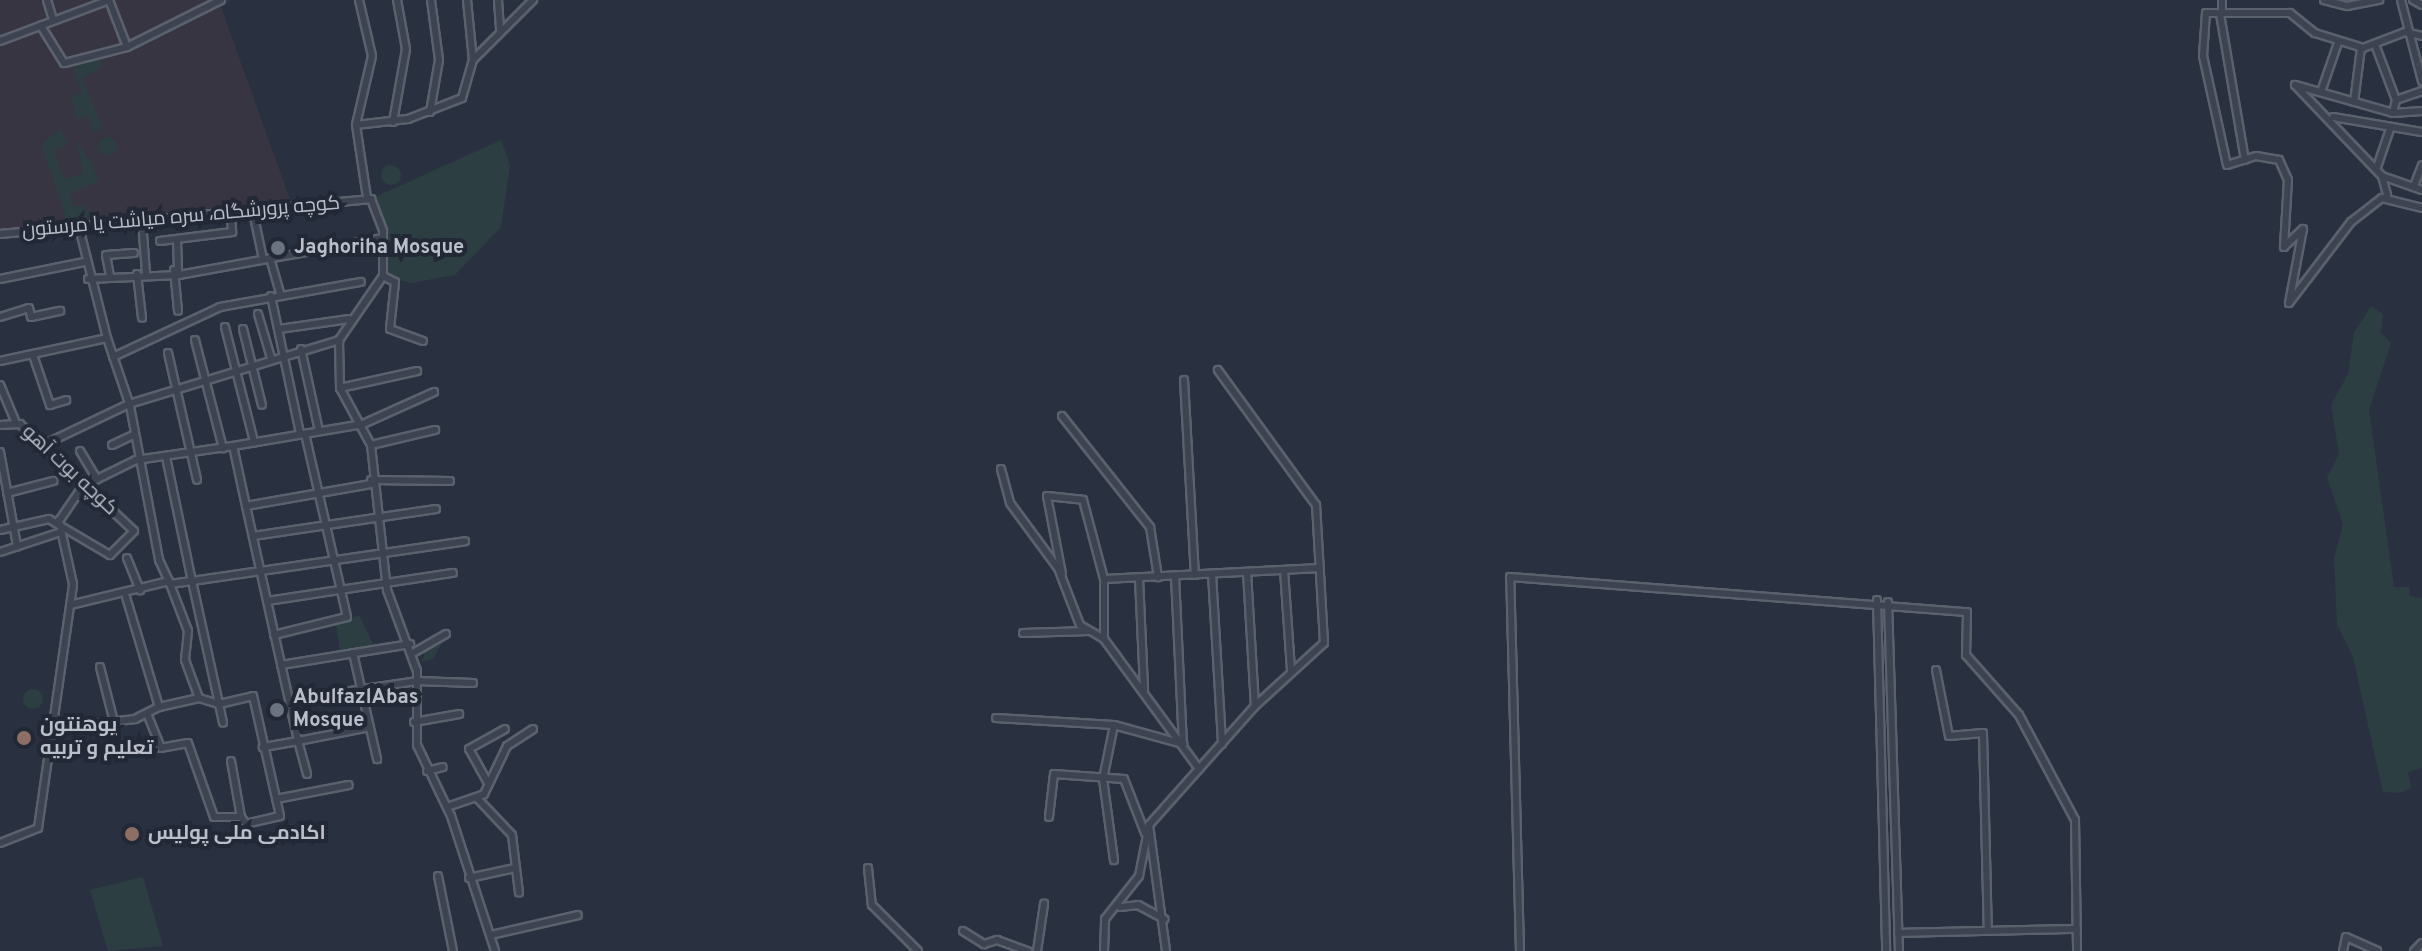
<!DOCTYPE html>
<html>
<head>
<meta charset="utf-8">
<style>
	body { margin:0 }
	#map { position:relative; width:2422px; height:951px; overflow:hidden; background:#293140; font-family:Overpass,Cairo,sans-serif }
	div>[style] { position:absolute }
	.medical>* { inset:0; background:#373541 }
	.green>* { inset:0; background:#2c3e42 }
	.round { border-radius:50% }
	.roads { filter:drop-shadow(2px 0 #5b616d) drop-shadow(-2px 0 #5b616d) drop-shadow(0 2px #5b616d) drop-shadow(0 -2px #5b616d) }
	.minor>* { height:6px; margin:-3px; padding:0 3px; transform-origin:3px; border-radius:3px; background:#3d4350 }
	.dots>* { width:22px; height:22px; translate:-50% -50%; box-sizing:border-box; border:4px solid #222835; border-radius:50% }
	span { translate:-50% -50%; white-space:nowrap; text-align:center; line-height:1.15; -webkit-text-stroke:8px #222835; paint-order:stroke }
	.street-label { font-size:20px; color:#babfca }
	.poi-label { font-size:20px; color:#babfca; font-weight:700 }
	.left { translate:0 -50%; text-align:left }
</style>
</head>
<body>
<div id="map">
	<div class="medical">
		<i style="clip-path:polygon(0 0,231px 0,221px 7px,292px 205px,0 231px)"></i>
	</div>
	<div class="green">
		<i style="clip-path:polygon(99px 56px,104px 66px,82px 79px,103px 128px,94px 132px,88px 115px,78px 119px,70px 97px,82px 92px,71px 63px)"></i>
		<i style="clip-path:polygon(61px 128px,67px 144px,54px 150px,64px 179px,83px 174px,77px 139px,100px 180px,70px 194px,73px 207px,85px 204px,89px 215px,82px 221px,67px 219px,41px 145px)"></i>
		<i class="round" style="left:99px;top:137px;width:18px;height:18px"></i>
		<i style="clip-path:polygon(501px 140px,510px 165px,501px 227px,455px 275px,411px 283px,383px 276px,383px 231px,371px 199px)"></i>
		<i class="round" style="left:381px;top:165px;width:20px;height:20px"></i>
		<i style="clip-path:polygon(2371px 306px,2383px 314px,2381px 333px,2391px 343px,2369px 410px,2394px 587px,2409px 587px,2410px 596px,2422px 598px,2422px 768px,2408px 772px,2411px 788px,2399px 793px,2383px 792px,2353px 657px,2337px 624px,2334px 559px,2343px 524px,2327px 477px,2339px 454px,2331px 405px,2348px 374px,2354px 333px)"></i>
		<i style="clip-path:polygon(359px 615px,375px 648px,340px 653px,336px 624px)"></i>
		<i style="clip-path:polygon(444px 639px,433px 659px,421px 662px,428px 645px)"></i>
		<i class="round" style="left:23px;top:689px;width:20px;height:20px"></i>
		<i style="clip-path:polygon(143px 877px,163px 946px,108px 951px,90px 890px)"></i>
	</div>
	<div class="roads">
		<div class="minor">
			<i style="left:47px;top:0;width:21px;rotate:73deg"></i>
			<i style="left:359px;top:0;width:57px;rotate:76.9deg"></i>
			<i style="left:372px;top:56px;width:71px;rotate:103.1deg"></i>
			<i style="left:356px;top:125px;width:74px;rotate:81.4deg"></i>
			<i style="left:467px;top:0;width:60px;rotate:84.3deg"></i>
			<i style="left:498px;top:0;width:32px;rotate:86deg"></i>
			<i style="left:2222px;top:0;width:12px;rotate:90deg"></i>
			<i style="left:2324px;top:0;width:24px;rotate:15deg"></i>
			<i style="left:2347px;top:6px;width:33px;rotate:-11deg"></i>
			<i style="left:2401px;top:0;width:84px;rotate:75.5deg"></i>
			<i style="left:2413px;top:0;width:10px;rotate:29deg"></i>
			<i style="left:2220px;top:14px;width:148px;rotate:80.3deg"></i>
			<i style="left:0;top:41px;width:116px;rotate:-20.6deg"></i>
			<i style="left:109px;top:0;width:50px;rotate:69deg"></i>
			<i style="left:127px;top:47px;width:65px;rotate:165.7deg"></i>
			<i style="left:64px;top:63px;width:44px;rotate:-121.9deg"></i>
			<i style="left:127px;top:47px;width:105px;rotate:-26.6deg"></i>
			<i style="left:2376px;top:47px;width:57px;rotate:69.3deg"></i>
			<i style="left:2396px;top:100px;width:13px;rotate:103deg"></i>
			<i style="left:2295px;top:85px;width:126px;rotate:46.3deg"></i>
			<i style="left:2382px;top:176px;width:42px;rotate:19.3deg"></i>
			<i style="left:2295px;top:85px;width:102px;rotate:15.9deg"></i>
			<i style="left:2393px;top:113px;width:29px;rotate:-4deg"></i>
			<i style="left:2321px;top:92px;width:52px;rotate:-70.9deg"></i>
			<i style="left:2396px;top:100px;width:28px;rotate:-19deg"></i>
			<i style="left:2354px;top:102px;width:54px;rotate:-82.6deg"></i>
			<i style="left:430px;top:112px;width:53px;rotate:-80.2deg"></i>
			<i style="left:439px;top:60px;width:61px;rotate:-97.6deg"></i>
			<i style="left:2333px;top:117px;width:90px;rotate:9.6deg"></i>
			<i style="left:393px;top:122px;width:74px;rotate:-79.9deg"></i>
			<i style="left:406px;top:49px;width:50px;rotate:-100.4deg"></i>
			<i style="left:356px;top:125px;width:52px;rotate:-6.6deg"></i>
			<i style="left:408px;top:119px;width:58px;rotate:-21.3deg"></i>
			<i style="left:462px;top:98px;width:40px;rotate:-74deg"></i>
			<i style="left:473px;top:60px;width:85px;rotate:-45deg"></i>
			<i style="left:2377px;top:167px;width:40px;rotate:-71.1deg"></i>
			<i style="left:2382px;top:176px;width:20px;rotate:75deg"></i>
			<i style="left:2414px;top:186px;width:22px;rotate:-69deg"></i>
			<i style="left:253px;top:212px;width:48px;rotate:78deg"></i>
			<i style="left:142px;top:221px;width:52px;rotate:85.6deg"></i>
			<i style="left:0;top:234px;width:373px;rotate:-5.4deg"></i>
			<i style="left:371px;top:199px;width:34px;rotate:69deg"></i>
			<i style="left:383px;top:231px;width:45px;rotate:90deg"></i>
			<i style="left:383px;top:276px;width:78px;rotate:124.5deg"></i>
			<i style="left:339px;top:340px;width:48px;rotate:88.8deg"></i>
			<i style="left:340px;top:388px;width:65px;rotate:61.5deg"></i>
			<i style="left:371px;top:445px;width:146px;rotate:83.7deg"></i>
			<i style="left:387px;top:590px;width:86px;rotate:69.7deg"></i>
			<i style="left:417px;top:671px;width:74px;rotate:90deg"></i>
			<i style="left:417px;top:745px;width:79px;rotate:64.4deg"></i>
			<i style="left:451px;top:816px;width:142px;rotate:71.9deg"></i>
			<i style="left:177px;top:240px;width:30px;rotate:88deg"></i>
			<i style="left:160px;top:241px;width:73px;rotate:-7.1deg"></i>
			<i style="left:232px;top:232px;width:18px;rotate:-93deg"></i>
			<i style="left:270px;top:258px;width:37px;rotate:74deg"></i>
			<i style="left:174px;top:270px;width:41px;rotate:84.4deg"></i>
			<i style="left:137px;top:274px;width:44px;rotate:83.5deg"></i>
			<i style="left:110px;top:276px;width:21px;rotate:-101deg"></i>
			<i style="left:106px;top:255px;width:28px;rotate:-4deg"></i>
			<i style="left:383px;top:276px;width:13px;rotate:27deg"></i>
			<i style="left:395px;top:282px;width:47px;rotate:96.1deg"></i>
			<i style="left:390px;top:329px;width:35px;rotate:20deg"></i>
			<i style="left:0;top:279px;width:86px;rotate:-11.4deg"></i>
			<i style="left:88px;top:279px;width:91px;rotate:-2.5deg"></i>
			<i style="left:179px;top:275px;width:207px;rotate:-10.3deg"></i>
			<i style="left:271px;top:296px;width:141px;rotate:78.1deg"></i>
			<i style="left:2289px;top:303px;width:75px;rotate:-79.3deg"></i>
			<i style="left:2303px;top:229px;width:26px;rotate:137deg"></i>
			<i style="left:2284px;top:247px;width:67px;rotate:-86.6deg"></i>
			<i style="left:2288px;top:180px;width:22px;rotate:-114deg"></i>
			<i style="left:2279px;top:160px;width:23px;rotate:-170deg"></i>
			<i style="left:2256px;top:156px;width:30px;rotate:163deg"></i>
			<i style="left:2227px;top:165px;width:112px;rotate:-102.4deg"></i>
			<i style="left:2203px;top:56px;width:43px;rotate:-86deg"></i>
			<i style="left:2206px;top:13px;width:84px"></i>
			<i style="left:2290px;top:13px;width:32px;rotate:39deg"></i>
			<i style="left:2315px;top:33px;width:50px;rotate:17.4deg"></i>
			<i style="left:2363px;top:48px;width:45px;rotate:-20.9deg"></i>
			<i style="left:2405px;top:32px;width:17px;rotate:13deg"></i>
			<i style="left:2289px;top:303px;width:102px;rotate:-52.6deg"></i>
			<i style="left:2351px;top:222px;width:39px;rotate:-38deg"></i>
			<i style="left:2382px;top:198px;width:41px;rotate:14deg"></i>
			<i style="left:258px;top:314px;width:46px;rotate:73.5deg"></i>
			<i style="left:0;top:317px;width:30px;rotate:-17deg"></i>
			<i style="left:29px;top:308px;width:9px;rotate:77deg"></i>
			<i style="left:31px;top:317px;width:30px;rotate:-12deg"></i>
			<i style="left:225px;top:327px;width:119px;rotate:75.8deg"></i>
			<i style="left:243px;top:329px;width:78px;rotate:76deg"></i>
			<i style="left:279px;top:329px;width:71px;rotate:-8.1deg"></i>
			<i style="left:107px;top:338px;width:72px;rotate:71.3deg"></i>
			<i style="left:130px;top:406px;width:157px;rotate:79.3deg"></i>
			<i style="left:159px;top:560px;width:26px;rotate:65deg"></i>
			<i style="left:170px;top:584px;width:22px;rotate:-8deg"></i>
			<i style="left:192px;top:581px;width:126px;rotate:77.6deg"></i>
			<i style="left:219px;top:704px;width:35px;rotate:-13deg"></i>
			<i style="left:253px;top:696px;width:123px;rotate:77.3deg"></i>
			<i style="left:280px;top:816px;width:35px;rotate:167deg"></i>
			<i style="left:246px;top:824px;width:9px;rotate:-126deg"></i>
			<i style="left:241px;top:817px;width:27px;rotate:180deg"></i>
			<i style="left:214px;top:817px;width:78px;rotate:-109.4deg"></i>
			<i style="left:188px;top:743px;width:27px;rotate:170deg"></i>
			<i style="left:161px;top:748px;width:35px;rotate:-112deg"></i>
			<i style="left:195px;top:340px;width:112px;rotate:75.5deg"></i>
			<i style="left:301px;top:349px;width:84px;rotate:77.6deg"></i>
			<i style="left:168px;top:353px;width:130px;rotate:77.1deg"></i>
			<i style="left:33px;top:355px;width:53px;rotate:71.2deg"></i>
			<i style="left:50px;top:405px;width:17px;rotate:-17deg"></i>
			<i style="left:113px;top:357px;width:118px;rotate:-25deg"></i>
			<i style="left:220px;top:307px;width:143px;rotate:-10.1deg"></i>
			<i style="left:0;top:361px;width:109px;rotate:-12.1deg"></i>
			<i style="left:107px;top:338px;width:114px;rotate:-104.2deg"></i>
			<i style="left:1184px;top:380px;width:195px;rotate:86.8deg"></i>
			<i style="left:0;top:385px;width:41px;rotate:67.2deg"></i>
			<i style="left:340px;top:388px;width:79px;rotate:-12.4deg"></i>
			<i style="left:1062px;top:416px;width:142px;rotate:51.6deg"></i>
			<i style="left:1150px;top:527px;width:51px;rotate:80.9deg"></i>
			<i style="left:0;top:425px;width:20px;rotate:-3deg"></i>
			<i style="left:20px;top:424px;width:156px;rotate:43.2deg"></i>
			<i style="left:134px;top:531px;width:34px;rotate:135deg"></i>
			<i style="left:110px;top:555px;width:71px;rotate:-149.5deg"></i>
			<i style="left:49px;top:519px;width:50px;rotate:167.3deg"></i>
			<i style="left:112px;top:445px;width:23px;rotate:-25deg"></i>
			<i style="left:371px;top:445px;width:66px;rotate:-13.2deg"></i>
			<i style="left:41px;top:446px;width:98px;rotate:-25.5deg"></i>
			<i style="left:129px;top:404px;width:220px;rotate:-16.9deg"></i>
			<i style="left:80px;top:451px;width:33px;rotate:59deg"></i>
			<i style="left:0;top:452px;width:96px;rotate:79.7deg"></i>
			<i style="left:166px;top:457px;width:127px;rotate:78.2deg"></i>
			<i style="left:192px;top:581px;width:276px;rotate:-8.3deg"></i>
			<i style="left:1001px;top:469px;width:35px;rotate:75deg"></i>
			<i style="left:1010px;top:503px;width:81px;rotate:53.6deg"></i>
			<i style="left:1058px;top:568px;width:61px;rotate:68.9deg"></i>
			<i style="left:1080px;top:625px;width:28px;rotate:30deg"></i>
			<i style="left:1104px;top:639px;width:161px;rotate:53.8deg"></i>
			<i style="left:371px;top:480px;width:79px;rotate:0.7deg"></i>
			<i style="left:371px;top:484px;width:127px;rotate:170deg"></i>
			<i style="left:246px;top:506px;width:61px;rotate:-102.2deg"></i>
			<i style="left:233px;top:446px;width:132px;rotate:-9.6deg"></i>
			<i style="left:363px;top:424px;width:78px;rotate:-24.3deg"></i>
			<i style="left:7px;top:493px;width:48px;rotate:-14.6deg"></i>
			<i style="left:246px;top:506px;width:241px;rotate:77.5deg"></i>
			<i style="left:298px;top:741px;width:36px;rotate:170deg"></i>
			<i style="left:253px;top:536px;width:185px;rotate:-8.4deg"></i>
			<i style="left:0;top:552px;width:64px;rotate:-18.2deg"></i>
			<i style="left:127px;top:558px;width:35px;rotate:68deg"></i>
			<i style="left:1284px;top:570px;width:101px;rotate:86deg"></i>
			<i style="left:1247px;top:572px;width:134px;rotate:86.6deg"></i>
			<i style="left:1062px;top:574px;width:79px;rotate:-100.9deg"></i>
			<i style="left:1047px;top:496px;width:36px;rotate:6deg"></i>
			<i style="left:1083px;top:500px;width:82px;rotate:75.1deg"></i>
			<i style="left:1104px;top:579px;width:60px;rotate:90deg"></i>
			<i style="left:1212px;top:574px;width:170px;rotate:86.6deg"></i>
			<i style="left:1175px;top:576px;width:168px;rotate:87.3deg"></i>
			<i style="left:1139px;top:578px;width:112px;rotate:87.4deg"></i>
			<i style="left:1104px;top:579px;width:216px;rotate:-2.9deg"></i>
			<i style="left:170px;top:584px;width:50px;rotate:69deg"></i>
			<i style="left:188px;top:631px;width:29px;rotate:96deg"></i>
			<i style="left:185px;top:660px;width:40px;rotate:69.8deg"></i>
			<i style="left:126px;top:597px;width:115px;rotate:73.3deg"></i>
			<i style="left:159px;top:707px;width:41px;rotate:-12.7deg"></i>
			<i style="left:199px;top:698px;width:21px;rotate:17deg"></i>
			<i style="left:219px;top:704px;width:19px;rotate:78deg"></i>
			<i style="left:1877px;top:600px;width:351px;rotate:88.5deg"></i>
			<i style="left:267px;top:601px;width:188px;rotate:-8.6deg"></i>
			<i style="left:1888px;top:602px;width:349px;rotate:88.2deg"></i>
			<i style="left:70px;top:605px;width:102px;rotate:-13.6deg"></i>
			<i style="left:1023px;top:633px;width:66px;rotate:-1.7deg"></i>
			<i style="left:274px;top:635px;width:75px;rotate:-13.9deg"></i>
			<i style="left:347px;top:617px;width:188px;rotate:-102.9deg"></i>
			<i style="left:353px;top:653px;width:109px;rotate:77.2deg"></i>
			<i style="left:413px;top:653px;width:38px;rotate:-30deg"></i>
			<i style="left:281px;top:665px;width:131px;rotate:-9.2deg"></i>
			<i style="left:100px;top:667px;width:57px;rotate:75.7deg"></i>
			<i style="left:1936px;top:670px;width:67px;rotate:78.9deg"></i>
			<i style="left:1949px;top:736px;width:34px;rotate:-5deg"></i>
			<i style="left:1983px;top:733px;width:198px;rotate:88.6deg"></i>
			<i style="left:289px;top:700px;width:129px;rotate:-8.4deg"></i>
			<i style="left:417px;top:681px;width:56px;rotate:2deg"></i>
			<i style="left:996px;top:718px;width:118px;rotate:3.4deg"></i>
			<i style="left:1114px;top:725px;width:72px;rotate:15.4deg"></i>
			<i style="left:414px;top:722px;width:46px;rotate:-10.1deg"></i>
			<i style="left:1114px;top:725px;width:55px;rotate:101.5deg"></i>
			<i style="left:1103px;top:779px;width:82px;rotate:82.3deg"></i>
			<i style="left:51px;top:729px;width:85px;rotate:-6.8deg"></i>
			<i style="left:135px;top:719px;width:27px;rotate:-27deg"></i>
			<i style="left:231px;top:761px;width:57px;rotate:79.9deg"></i>
			<i style="left:427px;top:771px;width:16px;rotate:-14deg"></i>
			<i style="left:307px;top:774px;width:34px;rotate:-105deg"></i>
			<i style="left:298px;top:741px;width:73px;rotate:-11deg"></i>
			<i style="left:488px;top:783px;width:39px;rotate:-119deg"></i>
			<i style="left:469px;top:749px;width:41px;rotate:-29.1deg"></i>
			<i style="left:477px;top:798px;width:51px;rotate:46.6deg"></i>
			<i style="left:512px;top:835px;width:58px;rotate:83.1deg"></i>
			<i style="left:276px;top:799px;width:74px;rotate:-10.9deg"></i>
			<i style="left:447px;top:807px;width:39px;rotate:-19deg"></i>
			<i style="left:484px;top:794px;width:53px;rotate:-64.4deg"></i>
			<i style="left:507px;top:746px;width:31px;rotate:-33deg"></i>
			<i style="left:1049px;top:817px;width:43px;rotate:-83.4deg"></i>
			<i style="left:1054px;top:774px;width:70px;rotate:4.1deg"></i>
			<i style="left:1124px;top:779px;width:58px;rotate:68.7deg"></i>
			<i style="left:1149px;top:825px;width:127px;rotate:82.3deg"></i>
			<i style="left:0;top:843px;width:41px;rotate:-21.5deg"></i>
			<i style="left:38px;top:828px;width:246px;rotate:-81.8deg"></i>
			<i style="left:73px;top:584px;width:65px;rotate:-102.5deg"></i>
			<i style="left:59px;top:521px;width:42px;rotate:-55.6deg"></i>
			<i style="left:83px;top:486px;width:59px;rotate:-26.1deg"></i>
			<i style="left:136px;top:460px;width:98px;rotate:-8.2deg"></i>
			<i style="left:868px;top:868px;width:37px;rotate:84deg"></i>
			<i style="left:872px;top:905px;width:65px;rotate:45deg"></i>
			<i style="left:438px;top:876px;width:76px;rotate:78.7deg"></i>
			<i style="left:469px;top:878px;width:47px;rotate:-12.3deg"></i>
			<i style="left:1120px;top:907px;width:18px;rotate:-6deg"></i>
			<i style="left:1138px;top:905px;width:30px;rotate:28deg"></i>
			<i style="left:963px;top:931px;width:25px;rotate:32deg"></i>
			<i style="left:984px;top:944px;width:14px;rotate:-17deg"></i>
			<i style="left:997px;top:940px;width:33px;rotate:20deg"></i>
			<i style="left:1898px;top:933px;width:179px;rotate:-1.3deg"></i>
			<i style="left:491px;top:935px;width:89px;rotate:-12.9deg"></i>
			<i style="left:1037px;top:951px;width:48px;rotate:-81.5deg"></i>
			<i style="left:1104px;top:951px;width:32px;rotate:-88deg"></i>
			<i style="left:1105px;top:919px;width:55px;rotate:-51.7deg"></i>
			<i style="left:1139px;top:876px;width:52px;rotate:-78.9deg"></i>
			<i style="left:1149px;top:825px;width:159px;rotate:-48.3deg"></i>
			<i style="left:1255px;top:706px;width:93px;rotate:-42.4deg"></i>
			<i style="left:1324px;top:643px;width:138px;rotate:-93.3deg"></i>
			<i style="left:1316px;top:505px;width:167px;rotate:-126deg"></i>
			<i style="left:1520px;top:951px;width:374px;rotate:-91.5deg"></i>
			<i style="left:1510px;top:577px;width:458px;rotate:4.4deg"></i>
			<i style="left:1967px;top:612px;width:43px;rotate:91.3deg"></i>
			<i style="left:1966px;top:655px;width:80px;rotate:48.5deg"></i>
			<i style="left:2019px;top:715px;width:119px;rotate:61.9deg"></i>
			<i style="left:2075px;top:820px;width:131px;rotate:89.1deg"></i>
			<i style="left:2343px;top:951px;width:14px;rotate:-78deg"></i>
			<i style="left:2346px;top:937px;width:34px;rotate:24deg"></i>
			<i style="left:2414px;top:951px;width:11px;rotate:-45deg"></i>
		</div>
	</div>
	<div class="dots">
		<i style="left:278px;top:248px;background:#6b7280"></i>
		<i style="left:277px;top:710px;background:#6b7280"></i>
		<i style="left:24px;top:738px;background:#8d6e63"></i>
		<i style="left:132px;top:834px;background:#8d6e63"></i>
	</div>
	<div class="street-label">
		<span style="left:181px;top:218px;rotate:-5deg">کوچه پرورشگاه، سره میاشت یا مرستون</span>
		<span style="left:69px;top:471px;rotate:43deg">کوچه بوت آهو</span>
	</div>
	<div class="poi-label">
		<span class="left" style="left:294px;top:248px">Jaghoriha Mosque</span>
		<span class="left" style="left:293px;top:710px">AbulfazlAbas<br>Mosque</span>
		<span class="left" style="left:40px;top:738px">پوهنتون<br>تعلیم و تربیه</span>
		<span class="left" style="left:148px;top:834px">اکادمی ملی پولیس</span>
	</div>
</div>
</body>
</html>
